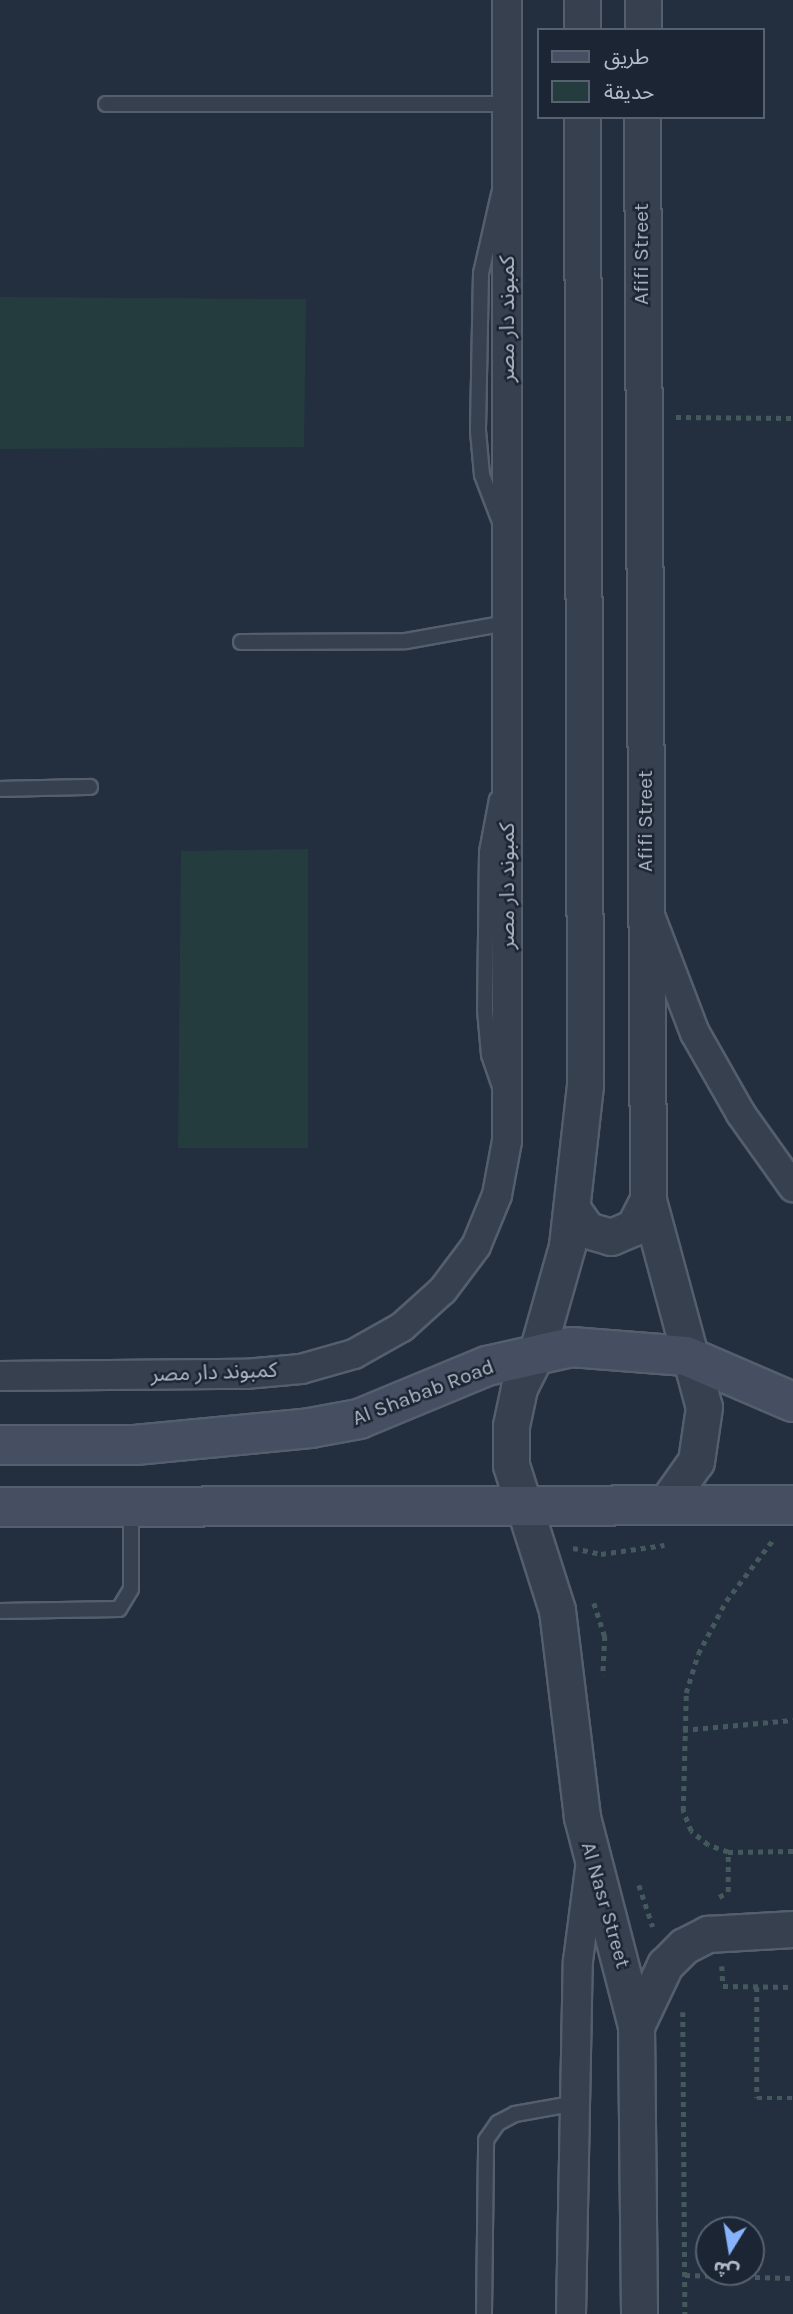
<!DOCTYPE html>
<html>
<head>
<meta charset="utf-8">
<style>
	body { margin:0 }
	#map { position:relative; width:793px; height:2314px; overflow:hidden; background:#232e3e; font-family:Karla,"Noto Sans Arabic",sans-serif }
	div>[style] { position:absolute }
	.green>* { inset:0; background:#253c3f }
	.path>* { height:4.5px; margin-top:-2.25px; transform-origin:0; background:repeating-linear-gradient(90deg,#43595c 0 5px,transparent 0 10px) }
	.roads { filter:drop-shadow(2px 0 #555e6c) drop-shadow(-2px 0 #555e6c) drop-shadow(0 2px #555e6c) drop-shadow(0 -2px #555e6c) }
	.service>* { height:14px; margin:-7px; padding:0 7px; transform-origin:7px; border-radius:7px; background:#37404e }
	.minor>* { height:28px; margin:-14px; padding:0 14px; transform-origin:14px; border-radius:14px; background:#37404e }
	.tertiary>* { height:35px; margin:-17.5px; padding:0 17.5px; transform-origin:17.5px; border-radius:17.5px; background:#37404e }
	.secondary>* { height:38px; margin:-19px; padding:0 19px; transform-origin:19px; border-radius:19px; background:#454f61 }
	span { translate:-50% -50%; white-space:nowrap; text-align:center; line-height:1.15; -webkit-text-stroke:5px #1c2533; paint-order:stroke }
	.street-label { font-size:21px; color:#b3bbc9 }
	.legend { position:absolute; left:537px; top:28px; width:228px; height:91px; box-sizing:border-box; background:#1c2533; border:2px solid #58616f; margin:0; padding:9px 12px; list-style:none; font-size:21px; color:#b3bbc9 }
	.legend li { display:flex; align-items:center; gap:14px; height:35px }
	.legend b { width:35px; border:2px solid #58616f }
	.north { position:absolute; left:695px; top:2216px; width:70px; height:70px; box-sizing:border-box; background:#1c2533; border:2px solid #58616f; border-radius:50%; rotate:191deg; font-size:19px; font-weight:700; line-height:28px; text-align:center; color:#b3bbc9 }
	.north::after { content:''; display:block; margin:auto; width:24px; height:32px; background:#86b3fb; clip-path:polygon(50% 0,100% 100%,50% 72%,0 100%) }
</style>
</head>
<body>
<div id="map">
	<div class="green">
		<i style="clip-path:polygon(0 297px,306px 299px,304px 447px,0 449px)"></i>
		<i style="clip-path:polygon(308px 849px,308px 1148px,178px 1148px,181px 851px)"></i>
	</div>
	<div class="path">
		<i style="left:676px;top:417px;width:117px;rotate:0.5deg"></i>
		<i style="left:573px;top:1548px;width:29px;rotate:12deg"></i>
		<i style="left:601px;top:1554px;width:64px;rotate:-8.1deg"></i>
		<i style="left:594px;top:1603px;width:35px;rotate:72deg"></i>
		<i style="left:605px;top:1636px;width:40px;rotate:92.9deg"></i>
		<i style="left:683px;top:1730px;width:110px;rotate:-5.2deg"></i>
		<i style="left:728px;top:1852px;width:21px;rotate:-161deg"></i>
		<i style="left:708px;top:1845px;width:22px;rotate:-141deg"></i>
		<i style="left:691px;top:1831px;width:22px;rotate:-112deg"></i>
		<i style="left:683px;top:1811px;width:118px;rotate:-88.5deg"></i>
		<i style="left:686px;top:1693px;width:41px;rotate:-72.9deg"></i>
		<i style="left:698px;top:1654px;width:60px;rotate:-62.2deg"></i>
		<i style="left:726px;top:1601px;width:76px;rotate:-52.5deg"></i>
		<i style="left:639px;top:1885px;width:44px;rotate:71.6deg"></i>
		<i style="left:719px;top:1897px;width:10px;rotate:-29deg"></i>
		<i style="left:728px;top:1892px;width:40px;rotate:-90deg"></i>
		<i style="left:728px;top:1852px;width:65px;rotate:-0.9deg"></i>
		<i style="left:722px;top:1966px;width:20px;rotate:87deg"></i>
		<i style="left:723px;top:1986px;width:70px;rotate:0.8deg"></i>
		<i style="left:757px;top:1987px;width:111px;rotate:90deg"></i>
		<i style="left:757px;top:2098px;width:36px"></i>
		<i style="left:683px;top:2012px;width:302px;rotate:89.6deg"></i>
		<i style="left:685px;top:2275px;width:108px;rotate:1.6deg"></i>
	</div>
	<div class="roads">
		<div class="service">
			<i style="left:106px;top:104px;width:401px"></i>
			<i style="left:499px;top:194px;width:81px;rotate:102.8deg"></i>
			<i style="left:481px;top:273px;width:158px;rotate:91.1deg"></i>
			<i style="left:478px;top:431px;width:44px;rotate:84.8deg"></i>
			<i style="left:482px;top:475px;width:50px;rotate:69deg"></i>
			<i style="left:241px;top:642px;width:165px;rotate:-0.3deg"></i>
			<i style="left:406px;top:641px;width:103px;rotate:-10.1deg"></i>
			<i style="left:0;top:789px;width:90px;rotate:-1.3deg"></i>
			<i style="left:497px;top:799px;width:54px;rotate:100.7deg"></i>
			<i style="left:487px;top:852px;width:158px;rotate:90.7deg"></i>
			<i style="left:485px;top:1010px;width:45px;rotate:84.9deg"></i>
			<i style="left:489px;top:1055px;width:31px;rotate:71deg"></i>
			<i style="left:0;top:1611px;width:119px;rotate:-1deg"></i>
			<i style="left:119px;top:1609px;width:23px;rotate:-59deg"></i>
			<i style="left:131px;top:1589px;width:80px;rotate:-90deg"></i>
			<i style="left:484px;top:2314px;width:174px;rotate:-89.3deg"></i>
			<i style="left:486px;top:2140px;width:21px;rotate:-55deg"></i>
			<i style="left:498px;top:2123px;width:19px;rotate:-28deg"></i>
			<i style="left:515px;top:2114px;width:62px;rotate:-10.2deg"></i>
		</div>
		<div class="minor">
			<i style="left:651px;top:918px;width:123px;rotate:69.1deg"></i>
			<i style="left:695px;top:1033px;width:93px;rotate:60.4deg"></i>
			<i style="left:741px;top:1114px;width:90px;rotate:54.5deg"></i>
			<i style="left:0;top:1376px;width:245px;rotate:-0.5deg"></i>
			<i style="left:245px;top:1374px;width:56px;rotate:-5.1deg"></i>
			<i style="left:301px;top:1369px;width:55px;rotate:-15.8deg"></i>
			<i style="left:354px;top:1354px;width:55px;rotate:-29.4deg"></i>
			<i style="left:402px;top:1327px;width:55px;rotate:-42.1deg"></i>
			<i style="left:443px;top:1290px;width:55px;rotate:-53.1deg"></i>
			<i style="left:476px;top:1246px;width:55px;rotate:-67.6deg"></i>
			<i style="left:497px;top:1195px;width:55px;rotate:-79.5deg"></i>
			<i style="left:507px;top:1141px;width:1141px;rotate:-90deg"></i>
			<i style="left:571px;top:2314px;width:353px;rotate:-88.9deg"></i>
			<i style="left:578px;top:1961px;width:101px;rotate:-82.6deg"></i>
		</div>
		<div class="tertiary">
			<i style="left:582px;top:0;width:30px;rotate:90deg"></i>
			<i style="left:643px;top:30px;width:30px;rotate:-90deg"></i>
			<i style="left:582px;top:117px;width:968px;rotate:89.82deg"></i>
			<i style="left:585px;top:1085px;width:162px;rotate:96.4deg"></i>
			<i style="left:567px;top:1246px;width:110px;rotate:105.8deg"></i>
			<i style="left:537px;top:1352px;width:40px;rotate:116.6deg"></i>
			<i style="left:519px;top:1388px;width:39px;rotate:102deg"></i>
			<i style="left:511px;top:1426px;width:39px;rotate:90deg"></i>
			<i style="left:511px;top:1465px;width:152px;rotate:72.4deg"></i>
			<i style="left:557px;top:1610px;width:209px;rotate:83.1deg"></i>
			<i style="left:582px;top:1817px;width:216px;rotate:75.5deg"></i>
			<i style="left:636px;top:2026px;width:288px;rotate:89.4deg"></i>
			<i style="left:642px;top:117px;width:1083px;rotate:89.68deg"></i>
			<i style="left:648px;top:1200px;width:214px;rotate:74.9deg"></i>
			<i style="left:704px;top:1407px;width:55px;rotate:98.4deg"></i>
			<i style="left:696px;top:1461px;width:54px;rotate:125.2deg"></i>
			<i style="left:573px;top:1210px;width:24px;rotate:55deg"></i>
			<i style="left:587px;top:1230px;width:25px;rotate:16deg"></i>
			<i style="left:611px;top:1237px;width:25px;rotate:-23deg"></i>
			<i style="left:634px;top:1227px;width:30px;rotate:-63deg"></i>
			<i style="left:636px;top:2026px;width:68px;rotate:-64.6deg"></i>
			<i style="left:665px;top:1965px;width:27px;rotate:-45deg"></i>
			<i style="left:684px;top:1946px;width:27px;rotate:-27deg"></i>
			<i style="left:708px;top:1934px;width:85px;rotate:-3.4deg"></i>
		</div>
		<div class="secondary">
			<i style="left:0;top:1445px;width:135px"></i>
			<i style="left:135px;top:1445px;width:176px;rotate:-5.5deg"></i>
			<i style="left:310px;top:1428px;width:50px;rotate:-10.4deg"></i>
			<i style="left:359px;top:1419px;width:139px;rotate:-22.5deg"></i>
			<i style="left:487px;top:1366px;width:86px;rotate:-12.7deg"></i>
			<i style="left:571px;top:1347px;width:115px;rotate:4.5deg"></i>
			<i style="left:686px;top:1356px;width:116px;rotate:23.3deg"></i>
			<i style="left:0;top:1507px;width:793px;rotate:-0.14deg"></i>
		</div>
	</div>
	<div class="street-label">
		<span style="left:641px;top:254px;rotate:-90deg">Afifi Street</span>
		<span style="left:507px;top:319px;rotate:-90deg">كمبوند دار مصر</span>
		<span style="left:645px;top:821px;rotate:-90deg">Afifi Street</span>
		<span style="left:507px;top:886px;rotate:-90deg">كمبوند دار مصر</span>
		<span style="left:214px;top:1372px;rotate:-2deg">كمبوند دار مصر</span>
		<span style="left:423px;top:1392px;rotate:-21deg">Al Shabab Road</span>
		<span style="left:606px;top:1905px;rotate:74deg">Al Nasr Street</span>
	</div>
	<ul class="legend">
	<li><b style="height:9px;background:#454f61"></b>طريق</li>
	<li><b style="height:19px;background:#253c3f"></b>حديقة</li>
	</ul>
	<div class="north">ش</div>
</div>
</body>
</html>
